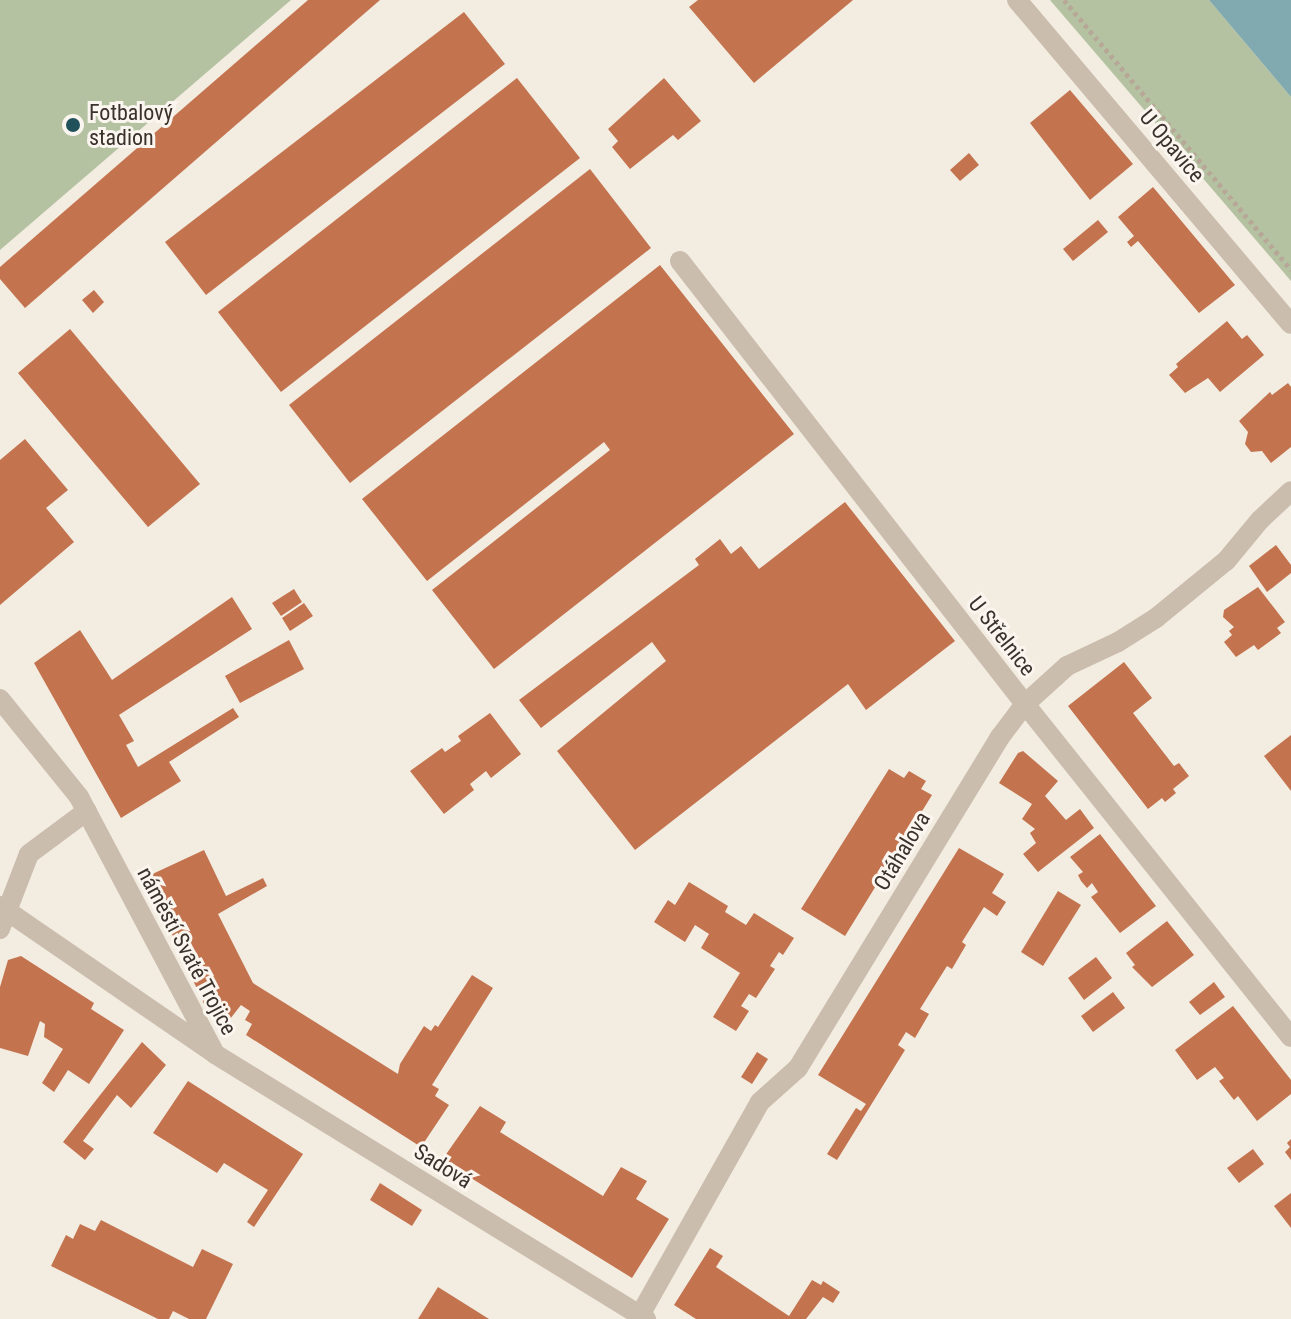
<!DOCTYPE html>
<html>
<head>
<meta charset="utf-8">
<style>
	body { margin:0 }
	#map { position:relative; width:1291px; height:1319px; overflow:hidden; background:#f3ece1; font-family:"Roboto Condensed",sans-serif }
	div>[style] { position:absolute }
	.green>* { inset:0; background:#b4c2a1 }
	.water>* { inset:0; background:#80aab0 }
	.building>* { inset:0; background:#c3744f }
	.path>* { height:5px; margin-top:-2.5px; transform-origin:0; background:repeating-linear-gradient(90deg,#b7a797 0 4px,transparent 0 8px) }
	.minor>* { height:20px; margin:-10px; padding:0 10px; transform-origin:10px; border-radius:10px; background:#cbbdad }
	.dots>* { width:22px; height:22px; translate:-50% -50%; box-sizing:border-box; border:4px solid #faf5ee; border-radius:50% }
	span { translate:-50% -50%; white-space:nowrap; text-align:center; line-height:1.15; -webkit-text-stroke:6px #faf5ee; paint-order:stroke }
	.poi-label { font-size:22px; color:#3a312b }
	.left { translate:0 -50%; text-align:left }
	.street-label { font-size:22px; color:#3a312b }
</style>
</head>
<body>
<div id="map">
	<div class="green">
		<i style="clip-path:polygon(0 0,291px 0,0 250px)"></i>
		<i style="clip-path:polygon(1050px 0,1209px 0,1291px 97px,1291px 281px)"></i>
	</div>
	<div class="water">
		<i style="clip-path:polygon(1209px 0,1291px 0,1291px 97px)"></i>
	</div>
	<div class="building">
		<i style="clip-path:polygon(308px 0,380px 0,25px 308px,0 279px,0 267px)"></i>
		<i style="clip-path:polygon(698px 0,853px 0,754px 83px,689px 7px)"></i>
		<i style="clip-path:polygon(464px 12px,505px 64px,206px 295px,165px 242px)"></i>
		<i style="clip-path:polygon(517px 78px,580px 158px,281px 392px,218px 312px)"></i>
		<i style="clip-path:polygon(664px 78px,701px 121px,678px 140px,673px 135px,630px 169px,612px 147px,618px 141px,608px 129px)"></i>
		<i style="clip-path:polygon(1070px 90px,1133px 164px,1090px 200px,1030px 123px)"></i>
		<i style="clip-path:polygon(969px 153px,979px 165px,960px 181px,950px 170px)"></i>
		<i style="clip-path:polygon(590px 169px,651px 248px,350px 483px,289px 405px)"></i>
		<i style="clip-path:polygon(1153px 187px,1235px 285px,1199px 313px,1138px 241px,1131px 247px,1127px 242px,1134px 236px,1118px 217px)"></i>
		<i style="clip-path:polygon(1098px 220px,1108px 232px,1073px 261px,1063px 249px)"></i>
		<i style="clip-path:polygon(660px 265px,794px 434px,494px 669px,432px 590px,610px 450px,604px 442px,427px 581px,362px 499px)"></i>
		<i style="clip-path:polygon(94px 290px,104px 302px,93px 313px,82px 300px)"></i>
		<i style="clip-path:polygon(1227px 321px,1242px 339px,1247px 335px,1264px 355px,1220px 392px,1208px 378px,1185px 393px,1169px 375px,1178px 367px,1176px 364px)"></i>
		<i style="clip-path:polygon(70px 329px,200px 484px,148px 527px,18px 373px)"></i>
		<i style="clip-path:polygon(1288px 383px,1291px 387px,1291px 447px,1271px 463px,1262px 451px,1251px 452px,1245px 444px,1248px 432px,1239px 421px,1270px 392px,1272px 395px)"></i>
		<i style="clip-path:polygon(25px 439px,68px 490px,46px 508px,74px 542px,0 605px,0 460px)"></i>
		<i style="clip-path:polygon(845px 502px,955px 641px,866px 710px,848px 684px,635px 850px,557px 751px,666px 661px,652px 642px,541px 728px,519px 700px,699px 565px,695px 559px,720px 539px,731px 554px,741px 546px,759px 569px)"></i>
		<i style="clip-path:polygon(1276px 545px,1291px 565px,1291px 573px,1267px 592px,1249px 566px)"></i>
		<i style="clip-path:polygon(1258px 587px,1285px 622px,1277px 628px,1281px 633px,1258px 650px,1254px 645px,1236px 657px,1224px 642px,1232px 635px,1229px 631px,1234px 627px,1223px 617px,1224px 610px)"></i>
		<i style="clip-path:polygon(294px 589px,302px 602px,281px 616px,272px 603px)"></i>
		<i style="clip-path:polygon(232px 597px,252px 629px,119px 715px,134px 741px,126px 745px,138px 767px,233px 708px,239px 717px,169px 762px,181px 781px,121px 818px,34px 663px,80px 630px,112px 680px)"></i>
		<i style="clip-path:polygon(304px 603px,313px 616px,290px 631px,282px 618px)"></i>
		<i style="clip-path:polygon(289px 640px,304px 669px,240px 703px,225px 676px)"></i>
		<i style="clip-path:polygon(1124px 662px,1152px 698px,1133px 713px,1174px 766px,1179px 763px,1189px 776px,1173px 789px,1176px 793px,1165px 802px,1162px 798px,1148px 809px,1068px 706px)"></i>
		<i style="clip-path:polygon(490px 713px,521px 754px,491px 778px,486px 771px,470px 784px,474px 790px,444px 814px,410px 771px,442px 748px,445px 752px,461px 741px,458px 736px)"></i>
		<i style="clip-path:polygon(1291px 735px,1291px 791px,1264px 756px)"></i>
		<i style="clip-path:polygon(1023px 751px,1058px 781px,1045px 796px,1066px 820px,1080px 809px,1094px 828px,1038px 872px,1023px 854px,1036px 843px,1030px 833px,1035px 829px,1022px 819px,1032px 804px,999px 783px,1018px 753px)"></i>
		<i style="clip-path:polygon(889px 769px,904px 778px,909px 771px,926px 781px,921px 789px,932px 795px,845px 936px,801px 909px)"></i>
		<i style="clip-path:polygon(1100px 834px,1156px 906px,1120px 933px,1091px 897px,1098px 892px,1092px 883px,1087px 888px,1081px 881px,1078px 875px,1083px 872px,1070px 857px)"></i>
		<i style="clip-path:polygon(959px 848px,1004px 874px,992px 893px,1006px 902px,997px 916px,984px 907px,962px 942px,966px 945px,952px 969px,947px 966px,920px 1009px,929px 1014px,915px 1038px,906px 1032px,898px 1045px,905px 1050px,837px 1160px,827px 1154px,856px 1108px,861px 1111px,866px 1104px,818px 1075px)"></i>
		<i style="clip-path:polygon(204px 850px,226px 896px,263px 878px,267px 886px,218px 914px,253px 983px,398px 1074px,400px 1064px,424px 1026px,431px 1031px,435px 1025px,438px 1027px,472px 975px,493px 988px,432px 1085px,439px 1089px,435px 1096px,449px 1105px,421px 1147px,246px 1035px,252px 1024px,245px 1020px,250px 1011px,241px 1005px,230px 1019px,221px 1004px,208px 1013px,146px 877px)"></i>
		<i style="clip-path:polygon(689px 882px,728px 906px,725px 912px,746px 925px,754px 913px,794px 938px,783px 955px,779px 952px,770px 966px,775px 969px,756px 998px,749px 994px,741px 1006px,749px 1011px,736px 1031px,713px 1017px,740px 973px,701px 948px,709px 934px,695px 925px,685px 942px,654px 922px,668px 900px,675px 905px)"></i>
		<i style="clip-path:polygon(1058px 891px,1081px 905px,1043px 966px,1021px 952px)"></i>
		<i style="clip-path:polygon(1167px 921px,1194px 955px,1152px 987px,1132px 967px,1135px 965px,1126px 953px)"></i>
		<i style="clip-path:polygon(21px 956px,94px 1003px,91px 1009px,124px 1030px,89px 1084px,68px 1070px,54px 1092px,42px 1083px,63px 1049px,44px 1037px,45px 1024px,40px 1021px,28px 1056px,0 1048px,0 987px,8px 960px)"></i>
		<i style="clip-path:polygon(1096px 957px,1112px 978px,1084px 1000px,1068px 978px)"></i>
		<i style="clip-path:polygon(1214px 982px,1225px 997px,1200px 1015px,1189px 1002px)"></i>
		<i style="clip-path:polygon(1113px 992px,1125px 1008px,1093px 1032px,1081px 1016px)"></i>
		<i style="clip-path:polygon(1233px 1006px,1291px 1080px,1291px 1094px,1257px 1121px,1238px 1096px,1234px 1100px,1219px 1081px,1224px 1078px,1215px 1067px,1197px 1080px,1175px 1050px)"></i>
		<i style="clip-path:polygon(142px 1042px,166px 1065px,131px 1108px,117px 1095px,83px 1141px,94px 1149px,85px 1160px,63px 1142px)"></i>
		<i style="clip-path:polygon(757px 1052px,768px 1059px,752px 1084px,741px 1077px)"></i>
		<i style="clip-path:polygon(188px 1081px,303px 1154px,254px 1227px,247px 1222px,268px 1190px,224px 1163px,217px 1173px,153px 1133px)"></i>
		<i style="clip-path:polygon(480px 1106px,506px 1122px,500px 1132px,603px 1196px,621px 1167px,647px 1181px,636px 1199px,669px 1219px,632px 1278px,442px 1160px)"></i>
		<i style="clip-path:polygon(1291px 1139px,1291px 1160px,1285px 1152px,1290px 1147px,1287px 1143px)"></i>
		<i style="clip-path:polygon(1253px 1149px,1264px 1164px,1239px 1183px,1227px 1168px)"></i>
		<i style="clip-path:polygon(380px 1183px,422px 1210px,412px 1226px,370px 1200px)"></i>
		<i style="clip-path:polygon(1291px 1193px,1291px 1228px,1274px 1206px)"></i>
		<i style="clip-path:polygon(101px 1220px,193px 1267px,202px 1249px,233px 1264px,206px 1319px,189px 1319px,173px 1311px,169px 1319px,158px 1319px,51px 1266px,66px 1235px,73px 1239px,80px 1224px,95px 1231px)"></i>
		<i style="clip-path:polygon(710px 1248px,723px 1256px,716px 1267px,789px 1316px,812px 1280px,821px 1285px,823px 1281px,840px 1292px,833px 1303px,823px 1297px,806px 1319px,696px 1319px,674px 1305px)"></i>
		<i style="clip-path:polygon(438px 1287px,489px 1319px,418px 1319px)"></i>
	</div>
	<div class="path">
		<i style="left:1064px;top:0;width:353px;rotate:49.9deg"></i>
	</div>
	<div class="minor">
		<i style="left:1017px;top:0;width:424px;rotate:49.8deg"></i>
		<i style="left:680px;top:261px;width:561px;rotate:52.09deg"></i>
		<i style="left:1025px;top:704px;width:426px;rotate:51.4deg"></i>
		<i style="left:0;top:699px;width:126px;rotate:51.1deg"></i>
		<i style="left:79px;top:797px;width:286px;rotate:62.1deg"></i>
		<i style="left:0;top:906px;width:261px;rotate:34.5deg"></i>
		<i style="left:215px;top:1054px;width:506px;rotate:31.59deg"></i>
		<i style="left:0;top:929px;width:80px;rotate:-68.9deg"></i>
		<i style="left:29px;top:854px;width:72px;rotate:-36.6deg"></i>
		<i style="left:640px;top:1315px;width:244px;rotate:-60.6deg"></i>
		<i style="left:760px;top:1102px;width:51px;rotate:-41.8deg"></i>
		<i style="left:798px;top:1068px;width:388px;rotate:-58.6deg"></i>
		<i style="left:1000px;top:737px;width:41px;rotate:-52.9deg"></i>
		<i style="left:1025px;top:704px;width:57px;rotate:-42.1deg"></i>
		<i style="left:1067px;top:666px;width:56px;rotate:-25.2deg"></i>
		<i style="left:1118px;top:642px;width:45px;rotate:-32.3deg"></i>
		<i style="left:1156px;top:618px;width:90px;rotate:-39.2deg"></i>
		<i style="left:1226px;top:561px;width:53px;rotate:-50.3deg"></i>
		<i style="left:1260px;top:520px;width:42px;rotate:-43.1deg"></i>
	</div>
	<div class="dots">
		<i style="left:73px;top:125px;background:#21525b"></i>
	</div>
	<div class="poi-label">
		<span class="left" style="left:89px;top:125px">Fotbalový<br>stadion</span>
	</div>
	<div class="street-label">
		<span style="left:1172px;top:146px;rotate:50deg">U Opavice</span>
		<span style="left:1002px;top:636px;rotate:52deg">U Střelnice</span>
		<span style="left:902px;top:851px;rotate:-59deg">Otáhalova</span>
		<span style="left:187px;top:951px;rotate:62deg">náměstí Svaté Trojice</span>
		<span style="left:443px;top:1166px;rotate:32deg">Sadová</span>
	</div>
</div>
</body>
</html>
